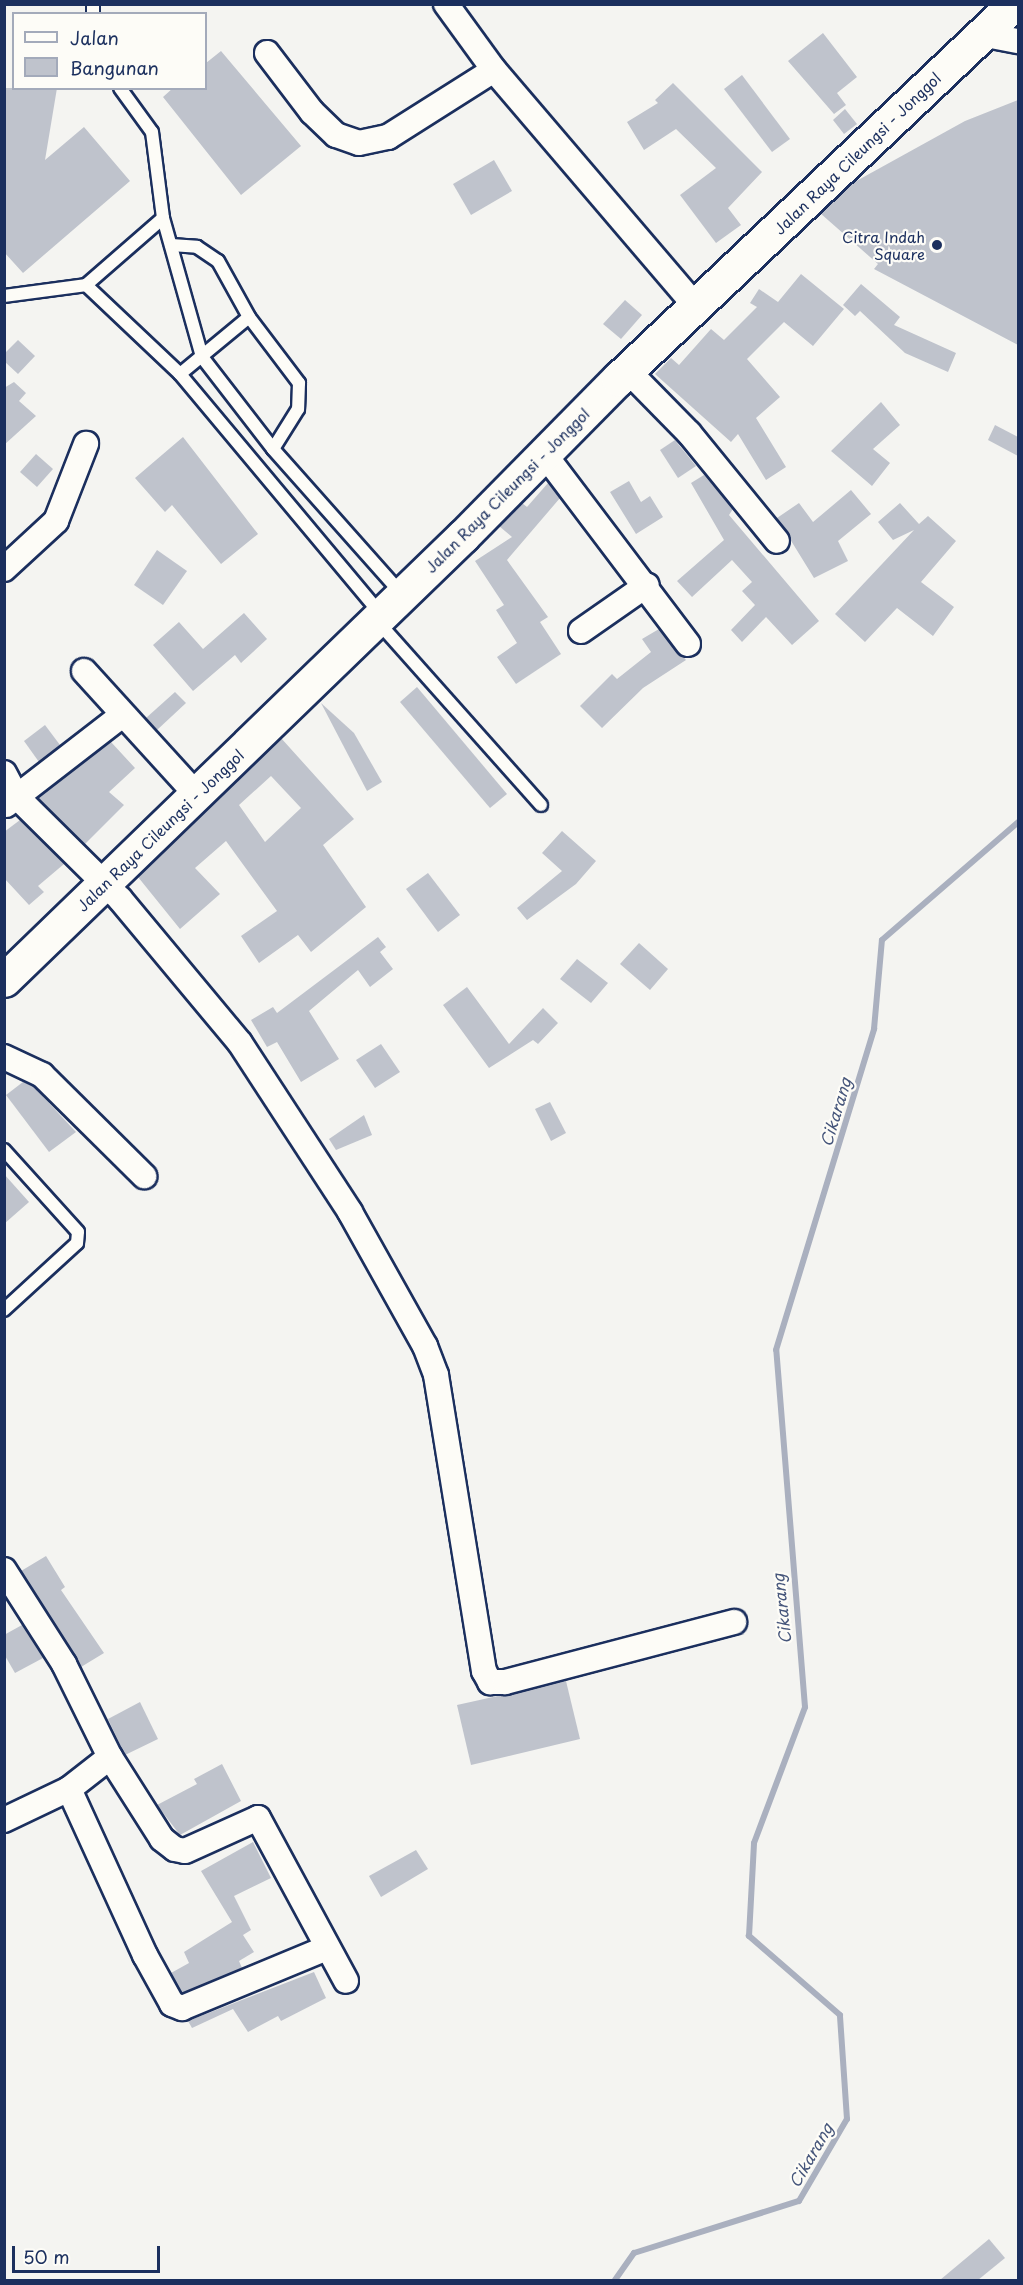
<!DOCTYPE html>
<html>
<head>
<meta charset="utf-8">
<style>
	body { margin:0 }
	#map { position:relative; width:1023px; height:2285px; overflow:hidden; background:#f4f4f1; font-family:"Playpen Sans",sans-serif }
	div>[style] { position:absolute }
	.stream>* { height:6px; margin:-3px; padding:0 3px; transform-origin:3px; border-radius:3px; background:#aab0bf }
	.building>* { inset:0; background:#bfc3cc }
	.roads { filter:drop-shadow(2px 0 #1b2f5e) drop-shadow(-2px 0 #1b2f5e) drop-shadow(0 2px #1b2f5e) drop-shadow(0 -2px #1b2f5e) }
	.service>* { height:12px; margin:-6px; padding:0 6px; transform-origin:6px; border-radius:6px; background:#fdfcf7 }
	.minor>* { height:24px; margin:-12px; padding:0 12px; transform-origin:12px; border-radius:12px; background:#fdfcf7 }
	.primary>* { height:33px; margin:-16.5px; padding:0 16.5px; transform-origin:16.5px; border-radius:16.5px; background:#fdfcf7 }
	.dots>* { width:16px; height:16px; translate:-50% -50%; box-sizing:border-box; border:3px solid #fdfcf7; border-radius:50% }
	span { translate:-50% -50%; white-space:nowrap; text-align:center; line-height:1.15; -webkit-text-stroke:4.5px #fdfcf7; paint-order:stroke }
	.street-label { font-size:15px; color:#1b2f5e }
	.poi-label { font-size:15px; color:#1b2f5e }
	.right { translate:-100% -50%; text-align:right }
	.water-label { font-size:16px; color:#46567b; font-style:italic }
	.frame { position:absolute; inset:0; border:6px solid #1b2f5e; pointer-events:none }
	.legend { position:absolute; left:12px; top:12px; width:195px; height:78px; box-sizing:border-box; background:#fdfcf7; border:2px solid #a3aaba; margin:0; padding:8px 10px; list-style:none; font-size:18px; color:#1b2f5e }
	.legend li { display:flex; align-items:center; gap:12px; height:30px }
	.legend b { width:30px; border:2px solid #a3aaba }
	.scale { position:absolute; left:12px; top:2246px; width:148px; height:27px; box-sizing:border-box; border:3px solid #1b2f5e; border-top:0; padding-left:8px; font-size:18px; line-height:21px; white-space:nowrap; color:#1b2f5e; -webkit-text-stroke:4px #fdfcf7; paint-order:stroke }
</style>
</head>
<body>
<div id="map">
	<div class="stream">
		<i style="left:615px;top:2280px;width:33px;rotate:-55deg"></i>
		<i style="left:634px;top:2253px;width:173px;rotate:-17.5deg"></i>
		<i style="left:799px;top:2201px;width:95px;rotate:-59.7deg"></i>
		<i style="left:847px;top:2119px;width:104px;rotate:-93.9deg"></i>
		<i style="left:840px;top:2015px;width:121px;rotate:-139deg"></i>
		<i style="left:749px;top:1936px;width:93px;rotate:-86.9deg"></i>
		<i style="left:754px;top:1843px;width:145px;rotate:-69.4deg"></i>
		<i style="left:805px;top:1707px;width:358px;rotate:-94.6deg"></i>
		<i style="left:776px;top:1350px;width:336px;rotate:-73deg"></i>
		<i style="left:874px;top:1029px;width:89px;rotate:-84.9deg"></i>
		<i style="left:882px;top:940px;width:180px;rotate:-40.9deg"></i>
	</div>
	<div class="building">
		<i style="clip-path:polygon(823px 33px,857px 77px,837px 93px,846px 105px,834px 114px,788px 61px)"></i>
		<i style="clip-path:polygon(221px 51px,301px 146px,241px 195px,163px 97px,173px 88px,206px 88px,206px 63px)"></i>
		<i style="clip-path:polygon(742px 75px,790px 139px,772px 152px,724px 89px)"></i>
		<i style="clip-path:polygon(673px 83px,762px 172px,728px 208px,741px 225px,716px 243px,680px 195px,716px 168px,676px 129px,644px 150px,627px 122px,658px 103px,655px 100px)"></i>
		<i style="clip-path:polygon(4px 88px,57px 88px,45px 160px,84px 127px,130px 181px,23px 273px,4px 252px)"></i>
		<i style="clip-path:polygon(1018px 100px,1018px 345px,874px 269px,878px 264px,820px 213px,851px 184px,965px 121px)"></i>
		<i style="clip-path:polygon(845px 109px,857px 124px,844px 134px,833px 120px)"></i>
		<i style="clip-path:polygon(494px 160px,512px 191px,471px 215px,453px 184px)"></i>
		<i style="clip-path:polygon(801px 274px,844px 309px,813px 346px,784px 322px,747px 359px,780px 397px,756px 418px,786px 467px,766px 480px,738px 434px,731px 442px,655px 374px,671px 358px,679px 365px,711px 329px,724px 340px,757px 307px,750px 303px,759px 289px,778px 302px)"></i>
		<i style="clip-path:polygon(861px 284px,900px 317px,894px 325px,956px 353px,948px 372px,905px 353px,860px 311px,855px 316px,843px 305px)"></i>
		<i style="clip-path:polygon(625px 300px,642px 315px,621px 339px,603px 324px)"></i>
		<i style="clip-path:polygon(18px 340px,35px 356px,18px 374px,4px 361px,4px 354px)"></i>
		<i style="clip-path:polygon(14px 382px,26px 393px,19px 401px,36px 416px,4px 445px,4px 388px)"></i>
		<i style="clip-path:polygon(881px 402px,900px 425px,873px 449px,890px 463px,872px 486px,831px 451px)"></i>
		<i style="clip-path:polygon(995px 425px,1018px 437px,1018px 456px,988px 440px)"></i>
		<i style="clip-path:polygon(183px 437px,258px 534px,221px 564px,172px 505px,165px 512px,135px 478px)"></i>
		<i style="clip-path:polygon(675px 440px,696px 466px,678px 478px,660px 450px)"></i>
		<i style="clip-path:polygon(36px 454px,53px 469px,37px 487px,20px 472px)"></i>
		<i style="clip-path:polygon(704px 475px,733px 509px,729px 515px,819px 621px,792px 645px,766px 617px,742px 642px,731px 630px,755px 605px,742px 591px,752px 582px,732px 560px,692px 597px,677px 581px,724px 540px,691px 483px)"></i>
		<i style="clip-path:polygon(629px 481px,641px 502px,650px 496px,663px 517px,636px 534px,610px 492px)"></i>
		<i style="clip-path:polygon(548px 483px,560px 498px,507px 560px,548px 617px,540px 622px,561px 654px,516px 684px,497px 657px,517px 643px,496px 610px,504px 605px,475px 561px,512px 537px,499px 526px,522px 503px,527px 507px)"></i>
		<i style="clip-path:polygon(851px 490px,871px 514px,838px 541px,848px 561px,814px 578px,777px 518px,799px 503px,813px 522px)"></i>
		<i style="clip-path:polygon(900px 503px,919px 524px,928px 516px,956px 541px,921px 582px,954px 607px,933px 636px,897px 608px,865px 642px,835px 614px,914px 530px,893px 540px,878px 522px)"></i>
		<i style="clip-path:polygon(157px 550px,187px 571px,163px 605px,134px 585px)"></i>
		<i style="clip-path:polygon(244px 613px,267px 639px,241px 663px,235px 655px,193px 691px,153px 645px,179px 622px,203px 649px)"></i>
		<i style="clip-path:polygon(659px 629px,686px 660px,643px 688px,602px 728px,580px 706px,612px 674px,617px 679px,651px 652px,642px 639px)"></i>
		<i style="clip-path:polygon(417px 687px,507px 794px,490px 808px,400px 702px)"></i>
		<i style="clip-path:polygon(175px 692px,186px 703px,157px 730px,146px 718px)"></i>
		<i style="clip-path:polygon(321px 703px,354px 733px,382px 782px,367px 791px)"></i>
		<i style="clip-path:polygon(45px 725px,60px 745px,39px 762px,24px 741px)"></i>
		<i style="clip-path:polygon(evenodd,281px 738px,354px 819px,323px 845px,366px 907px,311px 952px,298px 935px,259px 963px,241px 936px,277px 911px,226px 841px,195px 868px,220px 894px,180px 929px,138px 877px,281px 738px,271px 776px,301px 808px,265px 842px,239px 805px,271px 776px)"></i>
		<i style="clip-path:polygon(111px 742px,135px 768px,109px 792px,124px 805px,85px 844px,38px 798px)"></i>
		<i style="clip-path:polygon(20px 820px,64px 864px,38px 886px,44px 892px,29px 905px,4px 878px,4px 832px)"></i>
		<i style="clip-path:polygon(562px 831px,596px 861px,576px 884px,527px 920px,517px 908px,562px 871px,542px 853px)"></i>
		<i style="clip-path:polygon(428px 873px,460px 915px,438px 932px,406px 889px)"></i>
		<i style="clip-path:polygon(378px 937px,386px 947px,380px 952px,393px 969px,370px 987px,358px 970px,309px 1011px,339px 1059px,301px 1082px,277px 1042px,267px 1047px,251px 1020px,273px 1007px,277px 1013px)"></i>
		<i style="clip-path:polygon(639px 943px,668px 969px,650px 990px,620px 964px)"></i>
		<i style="clip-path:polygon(577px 959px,608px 983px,591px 1003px,560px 979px)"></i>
		<i style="clip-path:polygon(467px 987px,509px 1044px,543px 1008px,558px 1023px,538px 1044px,533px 1040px,489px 1068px,443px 1005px)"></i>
		<i style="clip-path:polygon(381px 1044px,400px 1072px,375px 1088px,356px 1060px)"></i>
		<i style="clip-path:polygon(23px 1082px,34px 1087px,76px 1132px,49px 1152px,6px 1095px)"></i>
		<i style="clip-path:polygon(550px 1102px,566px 1133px,551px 1141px,535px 1109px)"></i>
		<i style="clip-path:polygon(364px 1115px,372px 1135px,336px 1150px,329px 1139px)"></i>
		<i style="clip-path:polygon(4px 1174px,29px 1202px,4px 1224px)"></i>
		<i style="clip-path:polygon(46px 1556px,65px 1587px,61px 1590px,104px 1653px,81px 1667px,21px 1571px)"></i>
		<i style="clip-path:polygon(22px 1625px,43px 1658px,15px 1673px,4px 1654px,4px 1635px)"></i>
		<i style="clip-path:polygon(566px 1681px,580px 1739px,471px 1765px,457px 1705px)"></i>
		<i style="clip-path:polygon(140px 1702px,158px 1739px,125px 1755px,108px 1719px)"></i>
		<i style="clip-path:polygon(222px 1764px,241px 1801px,180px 1835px,157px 1805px,197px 1784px,194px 1779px)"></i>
		<i style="clip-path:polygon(253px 1842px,271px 1878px,234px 1896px,251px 1930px,243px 1935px,254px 1952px,239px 1961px,242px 1968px,182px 1993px,171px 1973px,189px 1963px,184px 1952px,232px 1922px,201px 1871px)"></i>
		<i style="clip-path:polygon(416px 1850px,428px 1869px,381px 1897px,369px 1876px)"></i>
		<i style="clip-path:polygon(314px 1972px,326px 1998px,281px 2021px,278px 2016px,248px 2032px,233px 2009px,192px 2028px,188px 2021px)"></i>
		<i style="clip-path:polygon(989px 2239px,1005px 2258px,978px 2280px,940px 2280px)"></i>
	</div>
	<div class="roads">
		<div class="service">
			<i style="left:93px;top:4px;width:10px;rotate:90deg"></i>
			<i style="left:120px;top:88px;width:54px;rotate:54deg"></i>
			<i style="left:152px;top:132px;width:87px;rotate:82.7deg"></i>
			<i style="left:163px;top:218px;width:144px;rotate:74.3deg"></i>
			<i style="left:202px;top:357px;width:116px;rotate:52.3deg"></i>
			<i style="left:273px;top:449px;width:193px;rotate:48.4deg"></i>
			<i style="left:163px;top:218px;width:102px;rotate:139deg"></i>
			<i style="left:86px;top:285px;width:129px;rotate:43.4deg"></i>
			<i style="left:180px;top:374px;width:312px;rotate:50.1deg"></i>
			<i style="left:171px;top:245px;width:26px;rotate:4deg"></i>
			<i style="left:197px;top:247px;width:25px;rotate:34deg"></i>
			<i style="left:218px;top:261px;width:64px;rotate:61deg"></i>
			<i style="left:249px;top:317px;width:83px;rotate:52.9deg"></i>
			<i style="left:299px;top:383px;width:26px;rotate:92deg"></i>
			<i style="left:298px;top:409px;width:47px;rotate:122deg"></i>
			<i style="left:4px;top:296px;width:83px;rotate:-7.6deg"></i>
			<i style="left:180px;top:374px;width:89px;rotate:-39.6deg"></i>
			<i style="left:378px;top:622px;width:245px;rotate:48.3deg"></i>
			<i style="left:4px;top:1150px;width:110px;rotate:47.9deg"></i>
			<i style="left:78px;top:1232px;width:11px;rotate:95deg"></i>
			<i style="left:77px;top:1243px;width:99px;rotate:137.5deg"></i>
		</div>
		<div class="minor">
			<i style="left:446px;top:4px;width:82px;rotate:54deg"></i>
			<i style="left:494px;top:70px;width:309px;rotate:49.5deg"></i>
			<i style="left:981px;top:34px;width:38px;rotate:11deg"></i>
			<i style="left:267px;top:53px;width:74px;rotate:52.7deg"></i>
			<i style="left:312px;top:112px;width:33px;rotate:44deg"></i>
			<i style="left:336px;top:135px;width:24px;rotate:19deg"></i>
			<i style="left:359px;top:143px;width:30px;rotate:-12deg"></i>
			<i style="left:388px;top:137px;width:125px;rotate:-32.3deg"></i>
			<i style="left:628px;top:371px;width:87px;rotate:45.5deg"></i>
			<i style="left:689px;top:433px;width:139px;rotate:50.8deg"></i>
			<i style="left:545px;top:455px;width:237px;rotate:52.9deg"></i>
			<i style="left:4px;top:569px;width:71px;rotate:-42.7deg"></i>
			<i style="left:56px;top:521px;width:83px;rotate:-68.7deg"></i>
			<i style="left:581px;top:631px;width:80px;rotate:-34.9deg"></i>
			<i style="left:84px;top:671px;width:166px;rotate:47.7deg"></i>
			<i style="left:4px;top:773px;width:27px;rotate:62deg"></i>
			<i style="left:17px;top:797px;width:145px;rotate:44.7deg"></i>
			<i style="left:120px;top:899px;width:187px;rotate:50.2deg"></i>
			<i style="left:240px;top:1043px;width:202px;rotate:56.9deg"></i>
			<i style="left:350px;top:1212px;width:154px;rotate:60.8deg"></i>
			<i style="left:425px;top:1346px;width:31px;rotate:69deg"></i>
			<i style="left:436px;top:1375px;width:300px;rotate:80.8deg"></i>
			<i style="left:484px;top:1671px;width:13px;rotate:61deg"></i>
			<i style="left:490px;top:1682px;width:15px"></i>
			<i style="left:505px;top:1682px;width:237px;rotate:-14.7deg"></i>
			<i style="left:6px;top:805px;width:145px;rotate:-37.7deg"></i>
			<i style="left:4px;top:1057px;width:42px;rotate:25.3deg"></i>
			<i style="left:42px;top:1075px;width:144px;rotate:44.7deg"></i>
			<i style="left:4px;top:1570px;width:112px;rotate:57.4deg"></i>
			<i style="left:64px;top:1664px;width:104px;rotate:63.7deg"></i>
			<i style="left:110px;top:1757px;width:52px;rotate:142deg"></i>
			<i style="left:69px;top:1789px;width:72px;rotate:154.5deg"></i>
			<i style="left:110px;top:1757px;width:97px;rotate:57.6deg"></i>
			<i style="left:162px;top:1839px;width:16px;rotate:38deg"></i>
			<i style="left:175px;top:1849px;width:10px;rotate:11deg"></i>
			<i style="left:185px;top:1851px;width:80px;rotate:-24.3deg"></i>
			<i style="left:258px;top:1818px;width:185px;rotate:61.6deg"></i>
			<i style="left:69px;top:1789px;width:183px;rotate:65.4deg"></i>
			<i style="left:145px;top:1955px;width:56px;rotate:61.1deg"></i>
			<i style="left:172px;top:2004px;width:11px;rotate:22deg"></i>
			<i style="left:182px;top:2008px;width:157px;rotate:-22.5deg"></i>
		</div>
		<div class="primary">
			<i style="left:4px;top:980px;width:639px;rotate:-44.05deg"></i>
			<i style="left:463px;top:536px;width:221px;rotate:-45.4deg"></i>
			<i style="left:618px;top:379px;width:545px;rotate:-43.44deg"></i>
		</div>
	</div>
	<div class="dots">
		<i style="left:937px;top:245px;background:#1b2f5e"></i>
	</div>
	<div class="street-label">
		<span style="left:857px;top:153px;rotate:-44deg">Jalan Raya Cileungsi - Jonggol</span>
		<span style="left:507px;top:490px;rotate:-45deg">Jalan Raya Cileungsi - Jonggol</span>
		<span style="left:160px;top:830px;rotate:-44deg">Jalan Raya Cileungsi - Jonggol</span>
	</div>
	<div class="poi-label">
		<span class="right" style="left:925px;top:245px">Citra Indah<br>Square</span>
	</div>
	<div class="water-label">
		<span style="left:835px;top:1112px;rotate:-73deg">Cikarang</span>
		<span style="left:781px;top:1609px;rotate:-96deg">Cikarang</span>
		<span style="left:810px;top:2155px;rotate:-60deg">Cikarang</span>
	</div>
	<div class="frame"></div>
	<ul class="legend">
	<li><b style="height:8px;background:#fdfcf7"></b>Jalan</li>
	<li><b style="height:16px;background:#bfc3cc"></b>Bangunan</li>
	</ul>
	<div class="scale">50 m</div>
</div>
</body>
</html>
